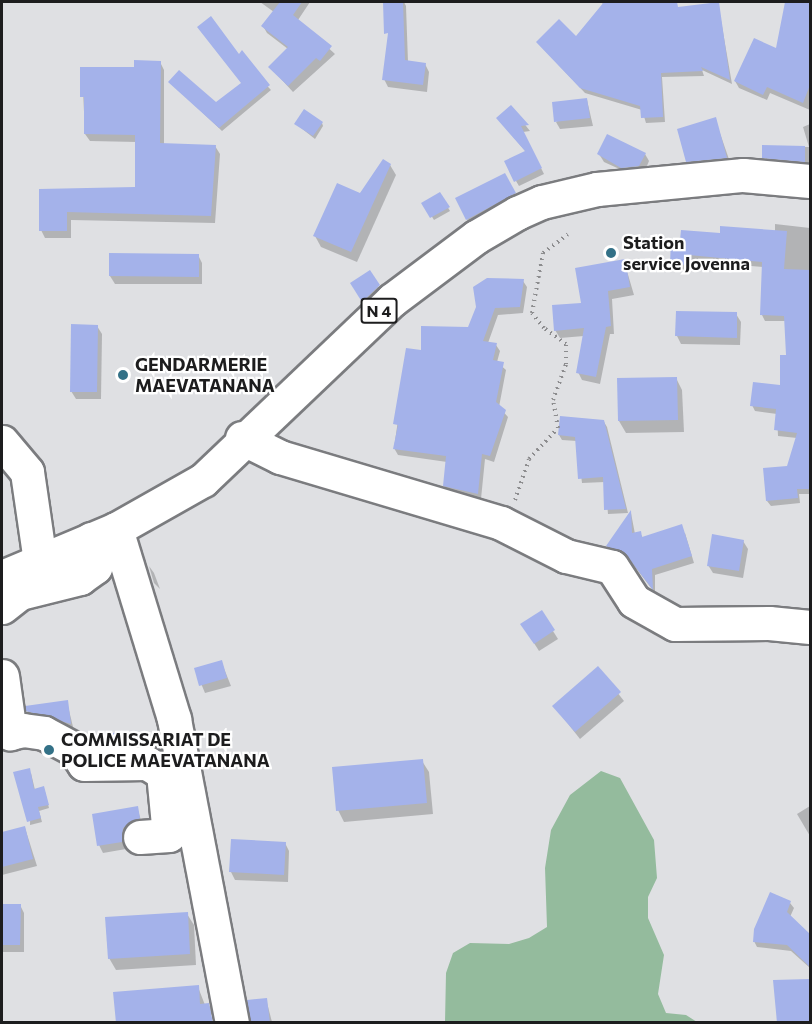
<!DOCTYPE html>
<html>
<head>
<meta charset="utf-8">
<style>
	body { margin:0 }
	#map { position:relative; width:812px; height:1024px; overflow:hidden; background:#dfe0e3; font-family:Commissioner,sans-serif }
	div>[style] { position:absolute }
	.green>* { inset:0; background:#94bb9d }
	.shadow>* { inset:0; background:#0003 }
	.building>* { inset:0; background:#a4b2ea }
	.path>* { height:4px; margin-top:-2px; transform-origin:0; background:repeating-linear-gradient(90deg,#8c8c8e 0 1.5px,transparent 0 6px) }
	.roads { filter:drop-shadow(2px 0 #7b7c7f) drop-shadow(-2px 0 #7b7c7f) drop-shadow(0 2px #7b7c7f) drop-shadow(0 -2px #7b7c7f) }
	.minor>* { height:33px; margin:-16.5px; padding:0 16.5px; transform-origin:16.5px; border-radius:16.5px; background:#fff }
	.major>* { height:33px; margin:-16.5px; padding:0 16.5px; transform-origin:16.5px; border-radius:16.5px; background:#fff }
	.dots>* { width:16px; height:16px; translate:-50% -50%; box-sizing:border-box; border:3px solid #fff; border-radius:50% }
	span { translate:-50% -50%; white-space:nowrap; text-align:center; line-height:1.15; -webkit-text-stroke:4.5px #fff; paint-order:stroke }
	.shield-label span { padding:2px 4px; background:#fff; border:2px solid; border-radius:4px; -webkit-text-stroke-width:0 }
	.shield-label { font-size:16px; color:#1d1d1e; font-weight:700 }
	.poi-label { font-size:18px; color:#1d1d1e; font-weight:700 }
	.left { translate:0 -50%; text-align:left }
	.frame { position:absolute; inset:0; border:3px solid #1d1d1e; pointer-events:none }
</style>
</head>
<body>
<div id="map">
	<div class="green">
		<i style="clip-path:polygon(601px 771px,620px 778px,654px 840px,657px 878px,648px 897px,648px 918px,664px 955px,658px 994px,666px 1013px,686px 1015px,697px 1022px,445px 1022px,446px 973px,453px 953px,470px 943px,509px 944px,529px 938px,547px 927px,545px 868px,551px 830px,570px 795px)"></i>
	</div>
	<div class="shadow">
		<i style="clip-path:polygon(260px 2px,310px 2px,298px 20px,335px 54px,293px 92px,270px 67px,288px 49px,267px 33px,263px 26px,274px 12px)"></i>
		<i style="clip-path:polygon(385px 2px,404px 2px,406px 6px,408px 62px,425px 64px,429px 72px,427px 92px,388px 87px,384px 79px,389px 39px)"></i>
		<i style="clip-path:polygon(602px 2px,659px 2px,660px 11px,718px 3px,732px 84px,702px 70px,704px 76px,662px 77px,665px 122px,646px 123px,642px 110px,585px 93px,538px 43px,576px 38px,603px 5px)"></i>
		<i style="clip-path:polygon(786px 2px,804px 2px,805px 17px,810px 19px,810px 110px,770px 93px,767px 100px,739px 88px,735px 81px,777px 50px)"></i>
		<i style="clip-path:polygon(239px 56px,271px 90px,222px 131px,170px 82px,216px 104px,242px 83px)"></i>
		<i style="clip-path:polygon(160px 62px,164px 70px,164px 145px,215px 146px,220px 154px,215px 223px,71px 220px,71px 238px,45px 238px,41px 230px,40px 191px,137px 189px,137px 142px,90px 141px,85px 134px,82px 68px,136px 68px)"></i>
		<i style="clip-path:polygon(587px 100px,593px 126px,560px 129px,556px 122px)"></i>
		<i style="clip-path:polygon(511px 107px,530px 131px,523px 132px,544px 174px,519px 186px,516px 181px,526px 152px,498px 119px)"></i>
		<i style="clip-path:polygon(715px 119px,731px 165px,692px 169px,687px 161px)"></i>
		<i style="clip-path:polygon(322px 123px,323px 126px,315px 139px,296px 124px)"></i>
		<i style="clip-path:polygon(810px 124px,810px 165px,766px 161px,764px 147px,809px 147px,803px 127px)"></i>
		<i style="clip-path:polygon(599px 154px,645px 154px,649px 161px,644px 173px,626px 172px,604px 162px)"></i>
		<i style="clip-path:polygon(390px 165px,396px 175px,357px 262px,321px 247px,315px 236px)"></i>
		<i style="clip-path:polygon(504px 175px,519px 201px,471px 226px,467px 219px)"></i>
		<i style="clip-path:polygon(440px 194px,450px 211px,434px 220px,424px 204px)"></i>
		<i style="clip-path:polygon(775px 224px,810px 228px,810px 494px,799px 494px,800px 503px,771px 506px,767px 501px,788px 468px,797px 438px,778px 436px,777px 414px,755px 411px,752px 405px,782px 387px,787px 356px,786px 321px,765px 321px,762px 315px,763px 267px,691px 261px,691px 270px,675px 269px,671px 263px,721px 234px,775px 231px)"></i>
		<i style="clip-path:polygon(198px 255px,202px 263px,202px 284px,115px 284px,110px 276px)"></i>
		<i style="clip-path:polygon(624px 261px,634px 295px,612px 299px,614px 334px,610px 334px,600px 384px,582px 380px,578px 372px,584px 336px,560px 338px,555px 330px)"></i>
		<i style="clip-path:polygon(371px 275px,383px 294px,368px 309px,355px 282px)"></i>
		<i style="clip-path:polygon(523px 281px,527px 287px,523px 313px,498px 315px,488px 343px,496px 345px,500px 351px,497px 362px,506px 370px,499px 407px,508px 417px,494px 462px,485px 459px,481px 499px,448px 492px,444px 486px,447px 462px,398px 455px,394px 448px,408px 350px,422px 351px,470px 328px)"></i>
		<i style="clip-path:polygon(677px 312px,736px 314px,741px 322px,740px 345px,681px 344px,677px 336px)"></i>
		<i style="clip-path:polygon(97px 326px,102px 334px,101px 399px,76px 399px,71px 391px)"></i>
		<i style="clip-path:polygon(676px 378px,682px 390px,684px 432px,626px 433px,619px 421px)"></i>
		<i style="clip-path:polygon(604px 422px,607px 427px,628px 513px,608px 514px,605px 482px,582px 483px,577px 441px,562px 440px,559px 435px)"></i>
		<i style="clip-path:polygon(631px 513px,635px 534px,640px 533px,643px 538px,685px 533px,694px 563px,655px 575px,655px 593px,632px 563px,611px 553px,607px 546px)"></i>
		<i style="clip-path:polygon(743px 541px,748px 549px,743px 578px,713px 573px,708px 565px)"></i>
		<i style="clip-path:polygon(149px 566px,154px 573px,160px 589px,154px 583px)"></i>
		<i style="clip-path:polygon(541px 612px,558px 639px,539px 651px,527px 632px)"></i>
		<i style="clip-path:polygon(221px 661px,231px 686px,205px 693px,195px 669px)"></i>
		<i style="clip-path:polygon(598px 668px,624px 701px,580px 739px,554px 706px)"></i>
		<i style="clip-path:polygon(67px 702px,74px 731px,32px 719px,27px 711px)"></i>
		<i style="clip-path:polygon(120px 734px,125px 752px,100px 752px,89px 737px)"></i>
		<i style="clip-path:polygon(422px 761px,429px 772px,433px 814px,344px 822px,338px 810px)"></i>
		<i style="clip-path:polygon(31px 773px,35px 790px,45px 792px,49px 808px,39px 811px,42px 822px,30px 825px)"></i>
		<i style="clip-path:polygon(810px 806px,810px 836px,797px 814px)"></i>
		<i style="clip-path:polygon(137px 808px,143px 826px,127px 836px,126px 849px,103px 853px,99px 845px)"></i>
		<i style="clip-path:polygon(25px 828px,37px 866px,2px 875px,2px 833px)"></i>
		<i style="clip-path:polygon(285px 843px,289px 851px,288px 882px,235px 880px,231px 872px)"></i>
		<i style="clip-path:polygon(790px 903px,794px 908px,790px 917px,810px 937px,810px 968px,791px 951px,757px 947px,754px 941px)"></i>
		<i style="clip-path:polygon(2px 905px,20px 905px,24px 913px,24px 952px,2px 952px)"></i>
		<i style="clip-path:polygon(187px 914px,194px 925px,196px 965px,116px 970px,109px 958px)"></i>
		<i style="clip-path:polygon(810px 980px,810px 1022px,779px 1022px,775px 982px)"></i>
		<i style="clip-path:polygon(198px 987px,205px 1005px,209px 1005px,215px 1017px,217px 1022px,213px 1015px,115px 993px)"></i>
		<i style="clip-path:polygon(266px 999px,272px 1022px,251px 1022px)"></i>
	</div>
	<div class="building">
		<i style="clip-path:polygon(280px 2px,302px 2px,293px 15px,332px 46px,320px 61px,316px 58px,288px 86px,268px 67px,288px 47px,261px 26px)"></i>
		<i style="clip-path:polygon(383px 2px,403px 2px,405px 60px,426px 63px,423px 85px,382px 80px,388px 33px,384px 34px)"></i>
		<i style="clip-path:polygon(604px 2px,677px 2px,678px 7px,719px 2px,730px 80px,701px 67px,703px 71px,661px 73px,663px 117px,641px 118px,640px 106px,580px 88px,536px 42px,559px 19px,576px 36px)"></i>
		<i style="clip-path:polygon(785px 2px,810px 2px,810px 85px,803px 103px,767px 87px,763px 95px,734px 81px,754px 38px,776px 48px)"></i>
		<i style="clip-path:polygon(211px 16px,239px 54px,242px 50px,270px 85px,219px 128px,168px 82px,179px 70px,216px 102px,241px 83px,197px 27px)"></i>
		<i style="clip-path:polygon(134px 60px,161px 61px,160px 143px,216px 145px,211px 216px,67px 212px,67px 231px,39px 231px,39px 189px,135px 187px,135px 135px,84px 134px,84px 97px,80px 97px,80px 67px,134px 67px)"></i>
		<i style="clip-path:polygon(587px 98px,590px 118px,554px 122px,552px 102px)"></i>
		<i style="clip-path:polygon(511px 105px,529px 125px,521px 126px,542px 168px,514px 182px,504px 161px,525px 151px,496px 118px)"></i>
		<i style="clip-path:polygon(304px 109px,323px 122px,313px 136px,294px 124px)"></i>
		<i style="clip-path:polygon(716px 117px,727px 158px,686px 162px,677px 129px)"></i>
		<i style="clip-path:polygon(607px 134px,646px 153px,639px 166px,621px 168px,597px 154px)"></i>
		<i style="clip-path:polygon(762px 145px,805px 146px,805px 162px,762px 158px)"></i>
		<i style="clip-path:polygon(383px 159px,391px 164px,351px 252px,313px 236px,337px 183px,360px 193px)"></i>
		<i style="clip-path:polygon(505px 173px,516px 193px,466px 220px,455px 198px)"></i>
		<i style="clip-path:polygon(440px 192px,450px 207px,430px 218px,421px 203px)"></i>
		<i style="clip-path:polygon(720px 226px,787px 231px,784px 269px,810px 270px,810px 489px,797px 489px,798px 498px,766px 501px,763px 468px,787px 466px,797px 433px,774px 430px,776px 409px,750px 406px,753px 382px,780px 385px,780px 355px,786px 355px,784px 316px,760px 315px,762px 262px,689px 255px,688px 265px,670px 264px,671px 240px,680px 240px,681px 230px,720px 233px)"></i>
		<i style="clip-path:polygon(109px 253px,199px 254px,199px 277px,109px 276px)"></i>
		<i style="clip-path:polygon(625px 259px,630px 287px,608px 291px,611px 326px,606px 327px,596px 377px,576px 373px,584px 328px,554px 331px,552px 305px,581px 303px,575px 268px)"></i>
		<i style="clip-path:polygon(370px 270px,380px 285px,362px 302px,350px 283px)"></i>
		<i style="clip-path:polygon(487px 278px,524px 279px,520px 307px,495px 308px,483px 341px,497px 343px,493px 360px,504px 362px,496px 402px,506px 410px,490px 456px,482px 454px,478px 494px,443px 486px,446px 456px,393px 449px,398px 425px,393px 424px,406px 348px,421px 350px,421px 326px,468px 327px,476px 307px,473px 287px)"></i>
		<i style="clip-path:polygon(676px 311px,737px 312px,737px 338px,675px 336px)"></i>
		<i style="clip-path:polygon(71px 324px,98px 325px,97px 392px,70px 392px)"></i>
		<i style="clip-path:polygon(677px 377px,678px 420px,618px 421px,617px 378px)"></i>
		<i style="clip-path:polygon(560px 416px,604px 420px,626px 509px,604px 510px,603px 477px,578px 479px,575px 437px,558px 435px)"></i>
		<i style="clip-path:polygon(631px 510px,632px 533px,641px 531px,642px 537px,682px 524px,692px 556px,652px 569px,653px 590px,627px 556px,606px 546px)"></i>
		<i style="clip-path:polygon(712px 534px,744px 540px,739px 571px,707px 566px)"></i>
		<i style="clip-path:polygon(542px 610px,555px 630px,534px 644px,520px 624px)"></i>
		<i style="clip-path:polygon(222px 660px,227px 678px,199px 686px,194px 668px)"></i>
		<i style="clip-path:polygon(598px 666px,621px 692px,575px 732px,552px 706px)"></i>
		<i style="clip-path:polygon(68px 700px,71px 724px,26px 711px,25px 706px)"></i>
		<i style="clip-path:polygon(121px 732px,122px 745px,94px 745px,86px 736px)"></i>
		<i style="clip-path:polygon(423px 759px,427px 803px,336px 811px,332px 767px)"></i>
		<i style="clip-path:polygon(30px 768px,34px 789px,44px 786px,49px 805px,38px 807px,41px 818px,27px 822px,13px 772px)"></i>
		<i style="clip-path:polygon(138px 806px,140px 818px,123px 828px,122px 842px,97px 846px,92px 814px)"></i>
		<i style="clip-path:polygon(25px 826px,33px 859px,2px 867px,2px 832px)"></i>
		<i style="clip-path:polygon(231px 839px,286px 842px,284px 875px,229px 872px)"></i>
		<i style="clip-path:polygon(770px 892px,791px 901px,787px 912px,810px 934px,810px 967px,787px 945px,753px 942px,754px 929px)"></i>
		<i style="clip-path:polygon(2px 904px,21px 904px,20px 945px,2px 945px)"></i>
		<i style="clip-path:polygon(188px 912px,190px 954px,108px 959px,105px 917px)"></i>
		<i style="clip-path:polygon(810px 979px,810px 1023px,777px 1023px,773px 980px)"></i>
		<i style="clip-path:polygon(199px 985px,200px 1004px,209px 1003px,213px 1023px,116px 1023px,113px 992px)"></i>
		<i style="clip-path:polygon(267px 998px,270px 1023px,250px 1023px,247px 1000px)"></i>
	</div>
	<div class="path">
		<i style="left:515px;top:500px;width:43px;rotate:-71.1deg"></i>
		<i style="left:529px;top:459px;width:42px;rotate:-46.9deg"></i>
		<i style="left:558px;top:428px;width:28px;rotate:-100deg"></i>
		<i style="left:553px;top:400px;width:38px;rotate:-70deg"></i>
		<i style="left:566px;top:364px;width:20px;rotate:-90deg"></i>
		<i style="left:566px;top:344px;width:27px;rotate:-144deg"></i>
		<i style="left:544px;top:328px;width:19px;rotate:-129deg"></i>
		<i style="left:532px;top:313px;width:61px;rotate:-79.6deg"></i>
		<i style="left:543px;top:253px;width:31px;rotate:-37deg"></i>
	</div>
	<div class="roads">
		<div class="minor">
			<i style="left:242px;top:438px;width:42px;rotate:26.6deg"></i>
			<i style="left:280px;top:457px;width:231px;rotate:16.6deg"></i>
			<i style="left:501px;top:523px;width:73px;rotate:26.9deg"></i>
			<i style="left:566px;top:556px;width:47px;rotate:13.4deg"></i>
			<i style="left:612px;top:567px;width:40px;rotate:57.1deg"></i>
			<i style="left:634px;top:601px;width:47px;rotate:29.3deg"></i>
			<i style="left:675px;top:624px;width:94px;rotate:-0.6deg"></i>
			<i style="left:769px;top:623px;width:41px;rotate:5.6deg"></i>
			<i style="left:2px;top:442px;width:39px;rotate:50deg"></i>
			<i style="left:27px;top:472px;width:90px;rotate:81.7deg"></i>
			<i style="left:116px;top:529px;width:199px;rotate:73deg"></i>
			<i style="left:174px;top:719px;width:309px;rotate:79.2deg"></i>
			<i style="left:2px;top:607px;width:23px;rotate:-38deg"></i>
			<i style="left:20px;top:593px;width:62px;rotate:-14deg"></i>
			<i style="left:80px;top:578px;width:19px;rotate:-36deg"></i>
			<i style="left:95px;top:567px;width:14px;rotate:-86deg"></i>
			<i style="left:96px;top:553px;width:15px;rotate:-110deg"></i>
			<i style="left:2px;top:676px;width:58px;rotate:82deg"></i>
			<i style="left:10px;top:733px;width:13px;rotate:-13deg"></i>
			<i style="left:23px;top:730px;width:21px;rotate:8deg"></i>
			<i style="left:44px;top:733px;width:34px;rotate:28deg"></i>
			<i style="left:74px;top:749px;width:18px;rotate:56deg"></i>
			<i style="left:84px;top:764px;width:63px;rotate:-0.9deg"></i>
			<i style="left:147px;top:763px;width:19px;rotate:32deg"></i>
			<i style="left:163px;top:773px;width:62px;rotate:84.5deg"></i>
			<i style="left:169px;top:835px;width:29px;rotate:176deg"></i>
		</div>
		<div class="major">
			<i style="left:2px;top:577px;width:124px;rotate:-22.8deg"></i>
			<i style="left:116px;top:529px;width:100px;rotate:-29.4deg"></i>
			<i style="left:203px;top:480px;width:261px;rotate:-43.6deg"></i>
			<i style="left:392px;top:300px;width:105px;rotate:-36.9deg"></i>
			<i style="left:476px;top:237px;width:48px;rotate:-30.3deg"></i>
			<i style="left:517px;top:213px;width:27px;rotate:-24deg"></i>
			<i style="left:542px;top:202px;width:57px;rotate:-13.3deg"></i>
			<i style="left:597px;top:189px;width:147px;rotate:-5.5deg"></i>
			<i style="left:743px;top:175px;width:67px;rotate:5.1deg"></i>
		</div>
	</div>
	<div class="dots">
		<i style="left:611px;top:253px;background:#337187"></i>
		<i style="left:123px;top:375px;background:#337187"></i>
		<i style="left:49px;top:750px;background:#337187"></i>
	</div>
	<div class="shield-label">
		<span style="left:379px;top:311px">N 4</span>
	</div>
	<div class="poi-label">
		<span class="left" style="left:623px;top:253px">Station<br>service Jovenna</span>
		<span class="left" style="left:135px;top:375px">GENDARMERIE<br>MAEVATANANA</span>
		<span class="left" style="left:61px;top:750px">COMMISSARIAT DE<br>POLICE MAEVATANANA</span>
	</div>
	<div class="frame"></div>
</div>
</body>
</html>
